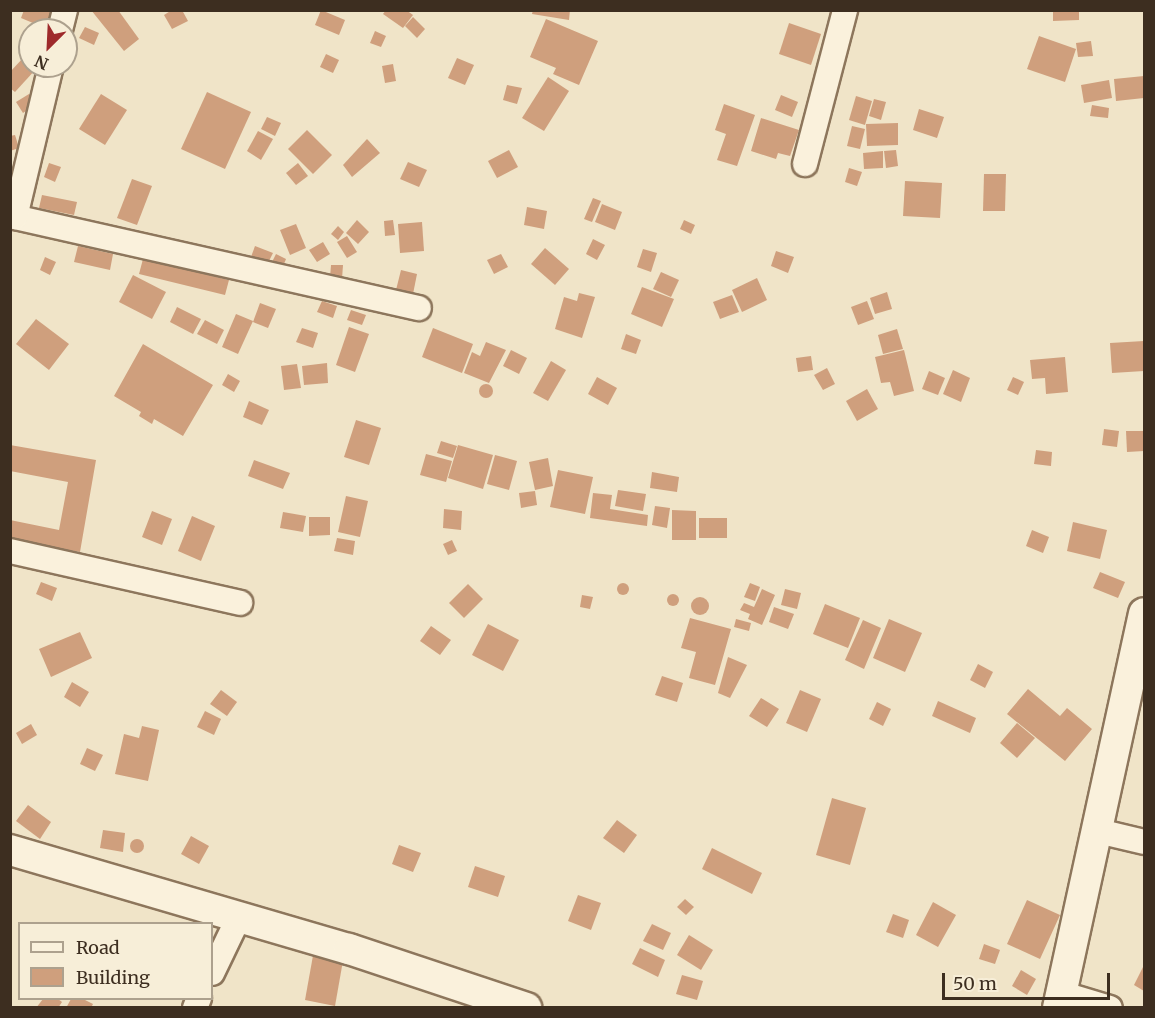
<!DOCTYPE html>
<html>
<head>
<meta charset="utf-8">
<style>
	body { margin:0 }
	#map { position:relative; width:1155px; height:1018px; overflow:hidden; background:#f0e4c8; font-family:Merriweather,serif }
	div>[style] { position:absolute }
	.building>* { inset:0; background:#cf9f7d }
	.round { border-radius:50% }
	.roads { filter:drop-shadow(2px 0 #8d765c) drop-shadow(-2px 0 #8d765c) drop-shadow(0 2px #8d765c) drop-shadow(0 -2px #8d765c) }
	.minor>* { height:24px; margin:-12px; padding:0 12px; transform-origin:12px; border-radius:12px; background:#faf1dc }
	.tertiary>* { height:30px; margin:-15px; padding:0 15px; transform-origin:15px; border-radius:15px; background:#faf1dc }
	span { translate:-50% -50%; white-space:nowrap; text-align:center; line-height:1.15; -webkit-text-stroke:5px #f7eed8; paint-order:stroke }
	.frame { position:absolute; inset:0; border:12px solid #3d2e20; pointer-events:none }
	.legend { position:absolute; left:18px; top:922px; width:195px; height:78px; box-sizing:border-box; background:#f7eed8; border:2px solid #ada18e; margin:0; padding:8px 10px; list-style:none; font-size:18px; color:#3d2e20 }
	.legend li { display:flex; align-items:center; gap:12px; height:30px }
	.legend b { width:30px; border:2px solid #ada18e }
	.north { position:absolute; left:18px; top:18px; width:60px; height:60px; box-sizing:border-box; background:#f7eed8; border:2px solid #ada18e; border-radius:50%; rotate:204deg; font-size:16px; font-weight:700; line-height:24px; text-align:center; color:#3d2e20 }
	.north::after { content:''; display:block; margin:auto; width:21px; height:27px; background:#9e2a2b; clip-path:polygon(50% 0,100% 100%,50% 72%,0 100%) }
	.scale { position:absolute; left:942px; top:973px; width:168px; height:27px; box-sizing:border-box; border:3px solid #3d2e20; border-top:0; padding-left:8px; font-size:18px; line-height:21px; white-space:nowrap; color:#3d2e20; -webkit-text-stroke:4px #f7eed8; paint-order:stroke }
</style>
</head>
<body>
<div id="map">
	<div class="building">
		<i style="clip-path:polygon(24px 10px,52px 10px,45px 28px,21px 18px)"></i>
		<i style="clip-path:polygon(91px 10px,118px 10px,139px 39px,124px 51px)"></i>
		<i style="clip-path:polygon(172px 10px,182px 10px,188px 21px,172px 29px,164px 15px)"></i>
		<i style="clip-path:polygon(321px 10px,345px 20px,339px 35px,315px 25px)"></i>
		<i style="clip-path:polygon(386px 10px,406px 10px,413px 15px,403px 28px,383px 14px)"></i>
		<i style="clip-path:polygon(533px 10px,570px 10px,569px 20px,532px 14px)"></i>
		<i style="clip-path:polygon(1053px 10px,1079px 10px,1079px 20px,1053px 21px)"></i>
		<i style="clip-path:polygon(413px 17px,425px 29px,417px 38px,405px 26px)"></i>
		<i style="clip-path:polygon(546px 19px,598px 41px,579px 85px,553px 74px,556px 68px,530px 57px)"></i>
		<i style="clip-path:polygon(789px 23px,821px 34px,811px 65px,779px 54px)"></i>
		<i style="clip-path:polygon(85px 27px,99px 33px,94px 45px,79px 38px)"></i>
		<i style="clip-path:polygon(375px 31px,386px 36px,381px 47px,370px 43px)"></i>
		<i style="clip-path:polygon(1039px 36px,1076px 49px,1065px 82px,1027px 69px)"></i>
		<i style="clip-path:polygon(1091px 41px,1093px 56px,1078px 57px,1076px 43px)"></i>
		<i style="clip-path:polygon(326px 54px,339px 60px,333px 73px,320px 67px)"></i>
		<i style="clip-path:polygon(23px 58px,36px 69px,15px 92px,10px 88px,10px 72px)"></i>
		<i style="clip-path:polygon(457px 58px,474px 65px,465px 85px,448px 78px)"></i>
		<i style="clip-path:polygon(393px 64px,396px 81px,385px 83px,382px 66px)"></i>
		<i style="clip-path:polygon(1144px 76px,1144px 98px,1116px 101px,1114px 79px)"></i>
		<i style="clip-path:polygon(548px 77px,569px 91px,544px 131px,522px 118px)"></i>
		<i style="clip-path:polygon(1109px 80px,1112px 98px,1084px 103px,1081px 85px)"></i>
		<i style="clip-path:polygon(507px 85px,522px 88px,517px 104px,503px 100px)"></i>
		<i style="clip-path:polygon(207px 92px,251px 112px,225px 169px,181px 149px)"></i>
		<i style="clip-path:polygon(29px 94px,36px 104px,23px 113px,16px 102px)"></i>
		<i style="clip-path:polygon(101px 94px,127px 110px,105px 145px,79px 129px)"></i>
		<i style="clip-path:polygon(781px 95px,798px 102px,792px 117px,775px 110px)"></i>
		<i style="clip-path:polygon(856px 96px,872px 101px,865px 125px,849px 120px)"></i>
		<i style="clip-path:polygon(874px 99px,886px 102px,881px 120px,869px 116px)"></i>
		<i style="clip-path:polygon(724px 104px,755px 115px,737px 166px,717px 160px,726px 134px,715px 130px)"></i>
		<i style="clip-path:polygon(1092px 105px,1109px 108px,1108px 118px,1090px 116px)"></i>
		<i style="clip-path:polygon(919px 109px,944px 117px,937px 138px,913px 130px)"></i>
		<i style="clip-path:polygon(267px 117px,281px 123px,275px 136px,261px 129px)"></i>
		<i style="clip-path:polygon(761px 118px,799px 130px,790px 156px,778px 153px,776px 159px,751px 151px)"></i>
		<i style="clip-path:polygon(898px 123px,898px 145px,867px 146px,866px 124px)"></i>
		<i style="clip-path:polygon(852px 126px,865px 129px,860px 149px,847px 146px)"></i>
		<i style="clip-path:polygon(307px 130px,332px 155px,313px 174px,288px 149px)"></i>
		<i style="clip-path:polygon(258px 131px,273px 139px,261px 160px,247px 151px)"></i>
		<i style="clip-path:polygon(15px 135px,19px 148px,10px 151px,10px 136px)"></i>
		<i style="clip-path:polygon(367px 139px,380px 153px,352px 177px,343px 165px)"></i>
		<i style="clip-path:polygon(509px 150px,518px 167px,497px 178px,488px 161px)"></i>
		<i style="clip-path:polygon(896px 150px,898px 166px,886px 168px,884px 151px)"></i>
		<i style="clip-path:polygon(883px 151px,883px 168px,864px 169px,863px 153px)"></i>
		<i style="clip-path:polygon(408px 162px,427px 170px,419px 187px,400px 179px)"></i>
		<i style="clip-path:polygon(49px 163px,61px 167px,55px 182px,44px 177px)"></i>
		<i style="clip-path:polygon(298px 163px,308px 176px,296px 185px,286px 173px)"></i>
		<i style="clip-path:polygon(849px 168px,862px 172px,857px 186px,845px 182px)"></i>
		<i style="clip-path:polygon(984px 174px,1006px 174px,1005px 211px,983px 211px)"></i>
		<i style="clip-path:polygon(132px 179px,152px 186px,137px 225px,117px 218px)"></i>
		<i style="clip-path:polygon(905px 181px,942px 183px,940px 218px,903px 216px)"></i>
		<i style="clip-path:polygon(42px 195px,77px 202px,74px 215px,39px 208px)"></i>
		<i style="clip-path:polygon(593px 198px,601px 201px,592px 222px,584px 219px)"></i>
		<i style="clip-path:polygon(602px 204px,622px 212px,615px 230px,595px 222px)"></i>
		<i style="clip-path:polygon(527px 207px,547px 211px,544px 229px,524px 225px)"></i>
		<i style="clip-path:polygon(357px 220px,369px 232px,358px 244px,346px 233px)"></i>
		<i style="clip-path:polygon(393px 220px,395px 235px,385px 236px,384px 221px)"></i>
		<i style="clip-path:polygon(684px 220px,695px 225px,691px 234px,680px 229px)"></i>
		<i style="clip-path:polygon(422px 222px,424px 251px,400px 253px,398px 224px)"></i>
		<i style="clip-path:polygon(296px 224px,306px 248px,290px 255px,280px 230px)"></i>
		<i style="clip-path:polygon(338px 226px,344px 232px,338px 240px,331px 234px)"></i>
		<i style="clip-path:polygon(347px 236px,357px 252px,347px 258px,337px 242px)"></i>
		<i style="clip-path:polygon(593px 239px,605px 245px,597px 260px,586px 254px)"></i>
		<i style="clip-path:polygon(323px 242px,330px 254px,317px 262px,309px 250px)"></i>
		<i style="clip-path:polygon(78px 246px,113px 254px,110px 270px,74px 262px)"></i>
		<i style="clip-path:polygon(255px 246px,273px 253px,268px 263px,251px 257px)"></i>
		<i style="clip-path:polygon(545px 248px,569px 269px,555px 285px,531px 264px)"></i>
		<i style="clip-path:polygon(643px 249px,657px 253px,651px 272px,637px 267px)"></i>
		<i style="clip-path:polygon(776px 251px,794px 257px,788px 273px,771px 266px)"></i>
		<i style="clip-path:polygon(276px 254px,286px 259px,282px 269px,271px 264px)"></i>
		<i style="clip-path:polygon(501px 254px,508px 267px,494px 274px,487px 260px)"></i>
		<i style="clip-path:polygon(45px 257px,56px 262px,50px 275px,40px 270px)"></i>
		<i style="clip-path:polygon(143px 259px,229px 280px,225px 295px,139px 274px)"></i>
		<i style="clip-path:polygon(331px 265px,343px 265px,342px 279px,330px 278px)"></i>
		<i style="clip-path:polygon(401px 270px,417px 274px,413px 294px,396px 290px)"></i>
		<i style="clip-path:polygon(661px 272px,679px 280px,671px 297px,653px 289px)"></i>
		<i style="clip-path:polygon(133px 275px,166px 292px,152px 319px,119px 302px)"></i>
		<i style="clip-path:polygon(757px 278px,767px 300px,742px 312px,732px 290px)"></i>
		<i style="clip-path:polygon(642px 287px,674px 299px,662px 327px,631px 314px)"></i>
		<i style="clip-path:polygon(887px 292px,892px 309px,875px 314px,870px 298px)"></i>
		<i style="clip-path:polygon(579px 293px,595px 297px,582px 338px,555px 329px,564px 297px,577px 301px)"></i>
		<i style="clip-path:polygon(732px 295px,739px 312px,720px 319px,713px 302px)"></i>
		<i style="clip-path:polygon(322px 301px,337px 306px,333px 318px,317px 312px)"></i>
		<i style="clip-path:polygon(867px 301px,874px 319px,858px 325px,851px 307px)"></i>
		<i style="clip-path:polygon(260px 303px,276px 309px,268px 328px,253px 322px)"></i>
		<i style="clip-path:polygon(177px 307px,201px 319px,193px 334px,170px 322px)"></i>
		<i style="clip-path:polygon(351px 310px,366px 315px,362px 325px,347px 320px)"></i>
		<i style="clip-path:polygon(236px 314px,253px 321px,238px 354px,222px 347px)"></i>
		<i style="clip-path:polygon(36px 319px,69px 344px,49px 370px,16px 344px)"></i>
		<i style="clip-path:polygon(205px 320px,224px 330px,217px 344px,197px 334px)"></i>
		<i style="clip-path:polygon(349px 327px,369px 334px,355px 372px,336px 365px)"></i>
		<i style="clip-path:polygon(302px 328px,318px 333px,313px 348px,296px 342px)"></i>
		<i style="clip-path:polygon(433px 328px,473px 344px,462px 373px,422px 357px)"></i>
		<i style="clip-path:polygon(897px 329px,903px 349px,883px 354px,878px 335px)"></i>
		<i style="clip-path:polygon(626px 334px,641px 340px,636px 354px,621px 349px)"></i>
		<i style="clip-path:polygon(1144px 341px,1144px 371px,1112px 373px,1110px 343px)"></i>
		<i style="clip-path:polygon(486px 342px,506px 350px,489px 383px,464px 373px,472px 352px,480px 356px)"></i>
		<i style="clip-path:polygon(143px 344px,213px 385px,183px 436px,154px 419px,152px 424px,139px 416px,141px 412px,114px 396px)"></i>
		<i style="clip-path:polygon(511px 350px,527px 358px,519px 374px,503px 366px)"></i>
		<i style="clip-path:polygon(904px 350px,914px 391px,894px 396px,890px 382px,881px 383px,875px 357px)"></i>
		<i style="clip-path:polygon(811px 356px,813px 370px,798px 372px,796px 358px)"></i>
		<i style="clip-path:polygon(1065px 357px,1068px 392px,1046px 394px,1045px 378px,1032px 379px,1030px 360px)"></i>
		<i style="clip-path:polygon(551px 361px,566px 370px,548px 401px,533px 393px)"></i>
		<i style="clip-path:polygon(327px 363px,328px 383px,304px 385px,302px 366px)"></i>
		<i style="clip-path:polygon(297px 364px,301px 388px,284px 390px,281px 366px)"></i>
		<i style="clip-path:polygon(827px 368px,835px 384px,823px 390px,814px 375px)"></i>
		<i style="clip-path:polygon(953px 370px,970px 378px,961px 402px,943px 394px)"></i>
		<i style="clip-path:polygon(929px 371px,945px 378px,938px 395px,922px 389px)"></i>
		<i style="clip-path:polygon(228px 374px,240px 381px,234px 392px,222px 385px)"></i>
		<i style="clip-path:polygon(597px 377px,617px 388px,608px 405px,588px 394px)"></i>
		<i style="clip-path:polygon(1013px 377px,1024px 382px,1018px 395px,1007px 390px)"></i>
		<i class="round" style="left:479px;top:384px;width:14px;height:14px"></i>
		<i style="clip-path:polygon(867px 389px,878px 409px,857px 421px,846px 401px)"></i>
		<i style="clip-path:polygon(249px 401px,269px 410px,262px 425px,243px 417px)"></i>
		<i style="clip-path:polygon(356px 420px,381px 428px,369px 465px,344px 457px)"></i>
		<i style="clip-path:polygon(1104px 429px,1119px 431px,1117px 447px,1102px 445px)"></i>
		<i style="clip-path:polygon(1126px 431px,1144px 431px,1144px 451px,1127px 452px)"></i>
		<i style="clip-path:polygon(441px 441px,457px 446px,453px 458px,437px 453px)"></i>
		<i style="clip-path:polygon(10px 445px,96px 460px,80px 552px,10px 540px,10px 520px,59px 530px,68px 482px,10px 471px)"></i>
		<i style="clip-path:polygon(458px 445px,493px 455px,483px 489px,448px 478px)"></i>
		<i style="clip-path:polygon(1036px 450px,1052px 452px,1051px 466px,1034px 464px)"></i>
		<i style="clip-path:polygon(426px 454px,452px 461px,446px 482px,420px 475px)"></i>
		<i style="clip-path:polygon(495px 455px,517px 461px,509px 490px,487px 484px)"></i>
		<i style="clip-path:polygon(548px 458px,553px 486px,535px 490px,529px 462px)"></i>
		<i style="clip-path:polygon(254px 460px,290px 473px,283px 489px,248px 476px)"></i>
		<i style="clip-path:polygon(558px 470px,593px 477px,585px 514px,550px 507px)"></i>
		<i style="clip-path:polygon(652px 472px,679px 477px,677px 492px,650px 488px)"></i>
		<i style="clip-path:polygon(618px 490px,646px 494px,643px 511px,615px 506px)"></i>
		<i style="clip-path:polygon(535px 491px,537px 505px,521px 508px,519px 493px)"></i>
		<i style="clip-path:polygon(593px 493px,612px 495px,610px 509px,648px 515px,647px 526px,590px 518px)"></i>
		<i style="clip-path:polygon(346px 496px,368px 501px,360px 537px,338px 532px)"></i>
		<i style="clip-path:polygon(655px 506px,670px 508px,667px 528px,652px 525px)"></i>
		<i style="clip-path:polygon(444px 509px,462px 511px,461px 530px,443px 528px)"></i>
		<i style="clip-path:polygon(672px 510px,696px 511px,696px 540px,672px 540px)"></i>
		<i style="clip-path:polygon(152px 511px,172px 519px,162px 545px,142px 537px)"></i>
		<i style="clip-path:polygon(283px 512px,306px 516px,303px 532px,280px 528px)"></i>
		<i style="clip-path:polygon(192px 516px,215px 526px,201px 561px,178px 551px)"></i>
		<i style="clip-path:polygon(309px 517px,330px 517px,330px 535px,309px 536px)"></i>
		<i style="clip-path:polygon(699px 518px,727px 518px,727px 538px,699px 538px)"></i>
		<i style="clip-path:polygon(1073px 522px,1107px 530px,1100px 559px,1067px 551px)"></i>
		<i style="clip-path:polygon(1032px 530px,1049px 537px,1043px 553px,1026px 546px)"></i>
		<i style="clip-path:polygon(337px 538px,355px 541px,353px 555px,334px 551px)"></i>
		<i style="clip-path:polygon(452px 540px,457px 551px,448px 555px,443px 544px)"></i>
		<i style="clip-path:polygon(1100px 572px,1125px 582px,1118px 598px,1093px 588px)"></i>
		<i style="clip-path:polygon(41px 582px,57px 588px,52px 601px,36px 594px)"></i>
		<i style="clip-path:polygon(750px 583px,760px 587px,755px 601px,744px 597px)"></i>
		<i class="round" style="left:617px;top:583px;width:12px;height:12px"></i>
		<i style="clip-path:polygon(468px 584px,483px 599px,464px 618px,449px 603px)"></i>
		<i style="clip-path:polygon(762px 589px,775px 595px,762px 625px,748px 619px,750px 614px,740px 610px,744px 603px,754px 607px)"></i>
		<i style="clip-path:polygon(785px 589px,801px 593px,797px 609px,781px 605px)"></i>
		<i class="round" style="left:667px;top:594px;width:12px;height:12px"></i>
		<i style="clip-path:polygon(582px 595px,593px 597px,590px 609px,580px 607px)"></i>
		<i class="round" style="left:691px;top:597px;width:18px;height:18px"></i>
		<i style="clip-path:polygon(825px 604px,860px 618px,848px 648px,813px 634px)"></i>
		<i style="clip-path:polygon(774px 607px,794px 614px,788px 629px,769px 622px)"></i>
		<i style="clip-path:polygon(690px 618px,731px 629px,715px 685px,689px 678px,696px 652px,681px 648px)"></i>
		<i style="clip-path:polygon(736px 619px,751px 623px,749px 631px,734px 627px)"></i>
		<i style="clip-path:polygon(889px 619px,922px 633px,905px 672px,873px 658px)"></i>
		<i style="clip-path:polygon(863px 620px,881px 628px,864px 669px,845px 660px)"></i>
		<i style="clip-path:polygon(488px 624px,519px 640px,503px 671px,472px 655px)"></i>
		<i style="clip-path:polygon(431px 626px,451px 640px,440px 655px,420px 641px)"></i>
		<i style="clip-path:polygon(80px 632px,92px 658px,51px 677px,39px 649px)"></i>
		<i style="clip-path:polygon(728px 657px,747px 665px,730px 698px,718px 693px)"></i>
		<i style="clip-path:polygon(978px 664px,993px 672px,985px 688px,970px 680px)"></i>
		<i style="clip-path:polygon(662px 676px,683px 683px,677px 702px,655px 695px)"></i>
		<i style="clip-path:polygon(72px 682px,89px 692px,80px 707px,64px 697px)"></i>
		<i style="clip-path:polygon(1028px 689px,1060px 716px,1067px 708px,1092px 729px,1065px 761px,1007px 714px)"></i>
		<i style="clip-path:polygon(221px 690px,237px 702px,227px 716px,210px 704px)"></i>
		<i style="clip-path:polygon(800px 690px,821px 699px,807px 732px,786px 723px)"></i>
		<i style="clip-path:polygon(761px 698px,779px 709px,767px 727px,749px 716px)"></i>
		<i style="clip-path:polygon(938px 701px,976px 718px,970px 733px,932px 716px)"></i>
		<i style="clip-path:polygon(877px 702px,891px 709px,883px 726px,869px 719px)"></i>
		<i style="clip-path:polygon(205px 711px,221px 719px,214px 735px,197px 727px)"></i>
		<i style="clip-path:polygon(1017px 723px,1035px 738px,1017px 758px,1000px 743px)"></i>
		<i style="clip-path:polygon(31px 724px,37px 735px,22px 744px,16px 733px)"></i>
		<i style="clip-path:polygon(142px 726px,159px 730px,148px 781px,115px 774px,124px 734px,139px 738px)"></i>
		<i style="clip-path:polygon(87px 748px,103px 755px,95px 771px,80px 764px)"></i>
		<i style="clip-path:polygon(832px 798px,866px 808px,850px 865px,816px 855px)"></i>
		<i style="clip-path:polygon(28px 805px,51px 822px,40px 839px,16px 821px)"></i>
		<i style="clip-path:polygon(617px 820px,637px 835px,624px 853px,603px 838px)"></i>
		<i style="clip-path:polygon(103px 830px,125px 833px,123px 852px,100px 848px)"></i>
		<i style="clip-path:polygon(191px 836px,209px 846px,199px 864px,181px 854px)"></i>
		<i class="round" style="left:130px;top:839px;width:14px;height:14px"></i>
		<i style="clip-path:polygon(399px 845px,421px 853px,413px 872px,392px 864px)"></i>
		<i style="clip-path:polygon(712px 848px,762px 873px,752px 894px,702px 869px)"></i>
		<i style="clip-path:polygon(475px 866px,505px 876px,498px 897px,468px 887px)"></i>
		<i style="clip-path:polygon(578px 895px,601px 903px,591px 930px,568px 921px)"></i>
		<i style="clip-path:polygon(685px 899px,694px 907px,686px 915px,677px 907px)"></i>
		<i style="clip-path:polygon(1027px 900px,1060px 915px,1040px 959px,1007px 944px)"></i>
		<i style="clip-path:polygon(933px 902px,956px 915px,938px 947px,916px 935px)"></i>
		<i style="clip-path:polygon(893px 914px,909px 920px,903px 938px,886px 932px)"></i>
		<i style="clip-path:polygon(652px 924px,671px 933px,663px 950px,643px 941px)"></i>
		<i style="clip-path:polygon(689px 935px,713px 950px,701px 970px,677px 955px)"></i>
		<i style="clip-path:polygon(984px 944px,1000px 950px,995px 964px,979px 959px)"></i>
		<i style="clip-path:polygon(640px 948px,665px 960px,658px 977px,632px 964px)"></i>
		<i style="clip-path:polygon(314px 950px,344px 955px,335px 1006px,305px 1000px)"></i>
		<i style="clip-path:polygon(1144px 965px,1144px 991px,1134px 985px)"></i>
		<i style="clip-path:polygon(1021px 970px,1036px 979px,1027px 995px,1012px 986px)"></i>
		<i style="clip-path:polygon(682px 975px,703px 981px,697px 1000px,676px 994px)"></i>
		<i style="clip-path:polygon(43px 999px,58px 999px,62px 1002px,58px 1008px,36px 1008px)"></i>
		<i style="clip-path:polygon(71px 999px,83px 999px,93px 1004px,91px 1008px,66px 1008px)"></i>
	</div>
	<div class="roads">
		<div class="minor">
			<i style="left:60px;top:30px;width:21px;rotate:-76deg"></i>
			<i style="left:805px;top:164px;width:159px;rotate:-75.4deg"></i>
			<i style="left:10px;top:216px;width:419px;rotate:12.7deg"></i>
			<i style="left:15px;top:217px;width:155px;rotate:-76.6deg"></i>
			<i style="left:10px;top:551px;width:236px;rotate:12.7deg"></i>
			<i style="left:1098px;top:831px;width:47px;rotate:13.4deg"></i>
			<i style="left:212px;top:973px;width:62px;rotate:-64.3deg"></i>
			<i style="left:1060px;top:993px;width:52px;rotate:16.7deg"></i>
			<i style="left:195px;top:1008px;width:11px;rotate:-68deg"></i>
		</div>
		<div class="tertiary">
			<i style="left:10px;top:850px;width:353px;rotate:16.3deg"></i>
			<i style="left:349px;top:949px;width:187px;rotate:18.4deg"></i>
			<i style="left:1058px;top:1008px;width:404px;rotate:-77.7deg"></i>
		</div>
	</div>
	<div class="frame"></div>
	<ul class="legend">
	<li><b style="height:8px;background:#faf1dc"></b>Road</li>
	<li><b style="height:16px;background:#cf9f7d"></b>Building</li>
	</ul>
	<div class="north">N</div>
	<div class="scale">50 m</div>
</div>
</body>
</html>
